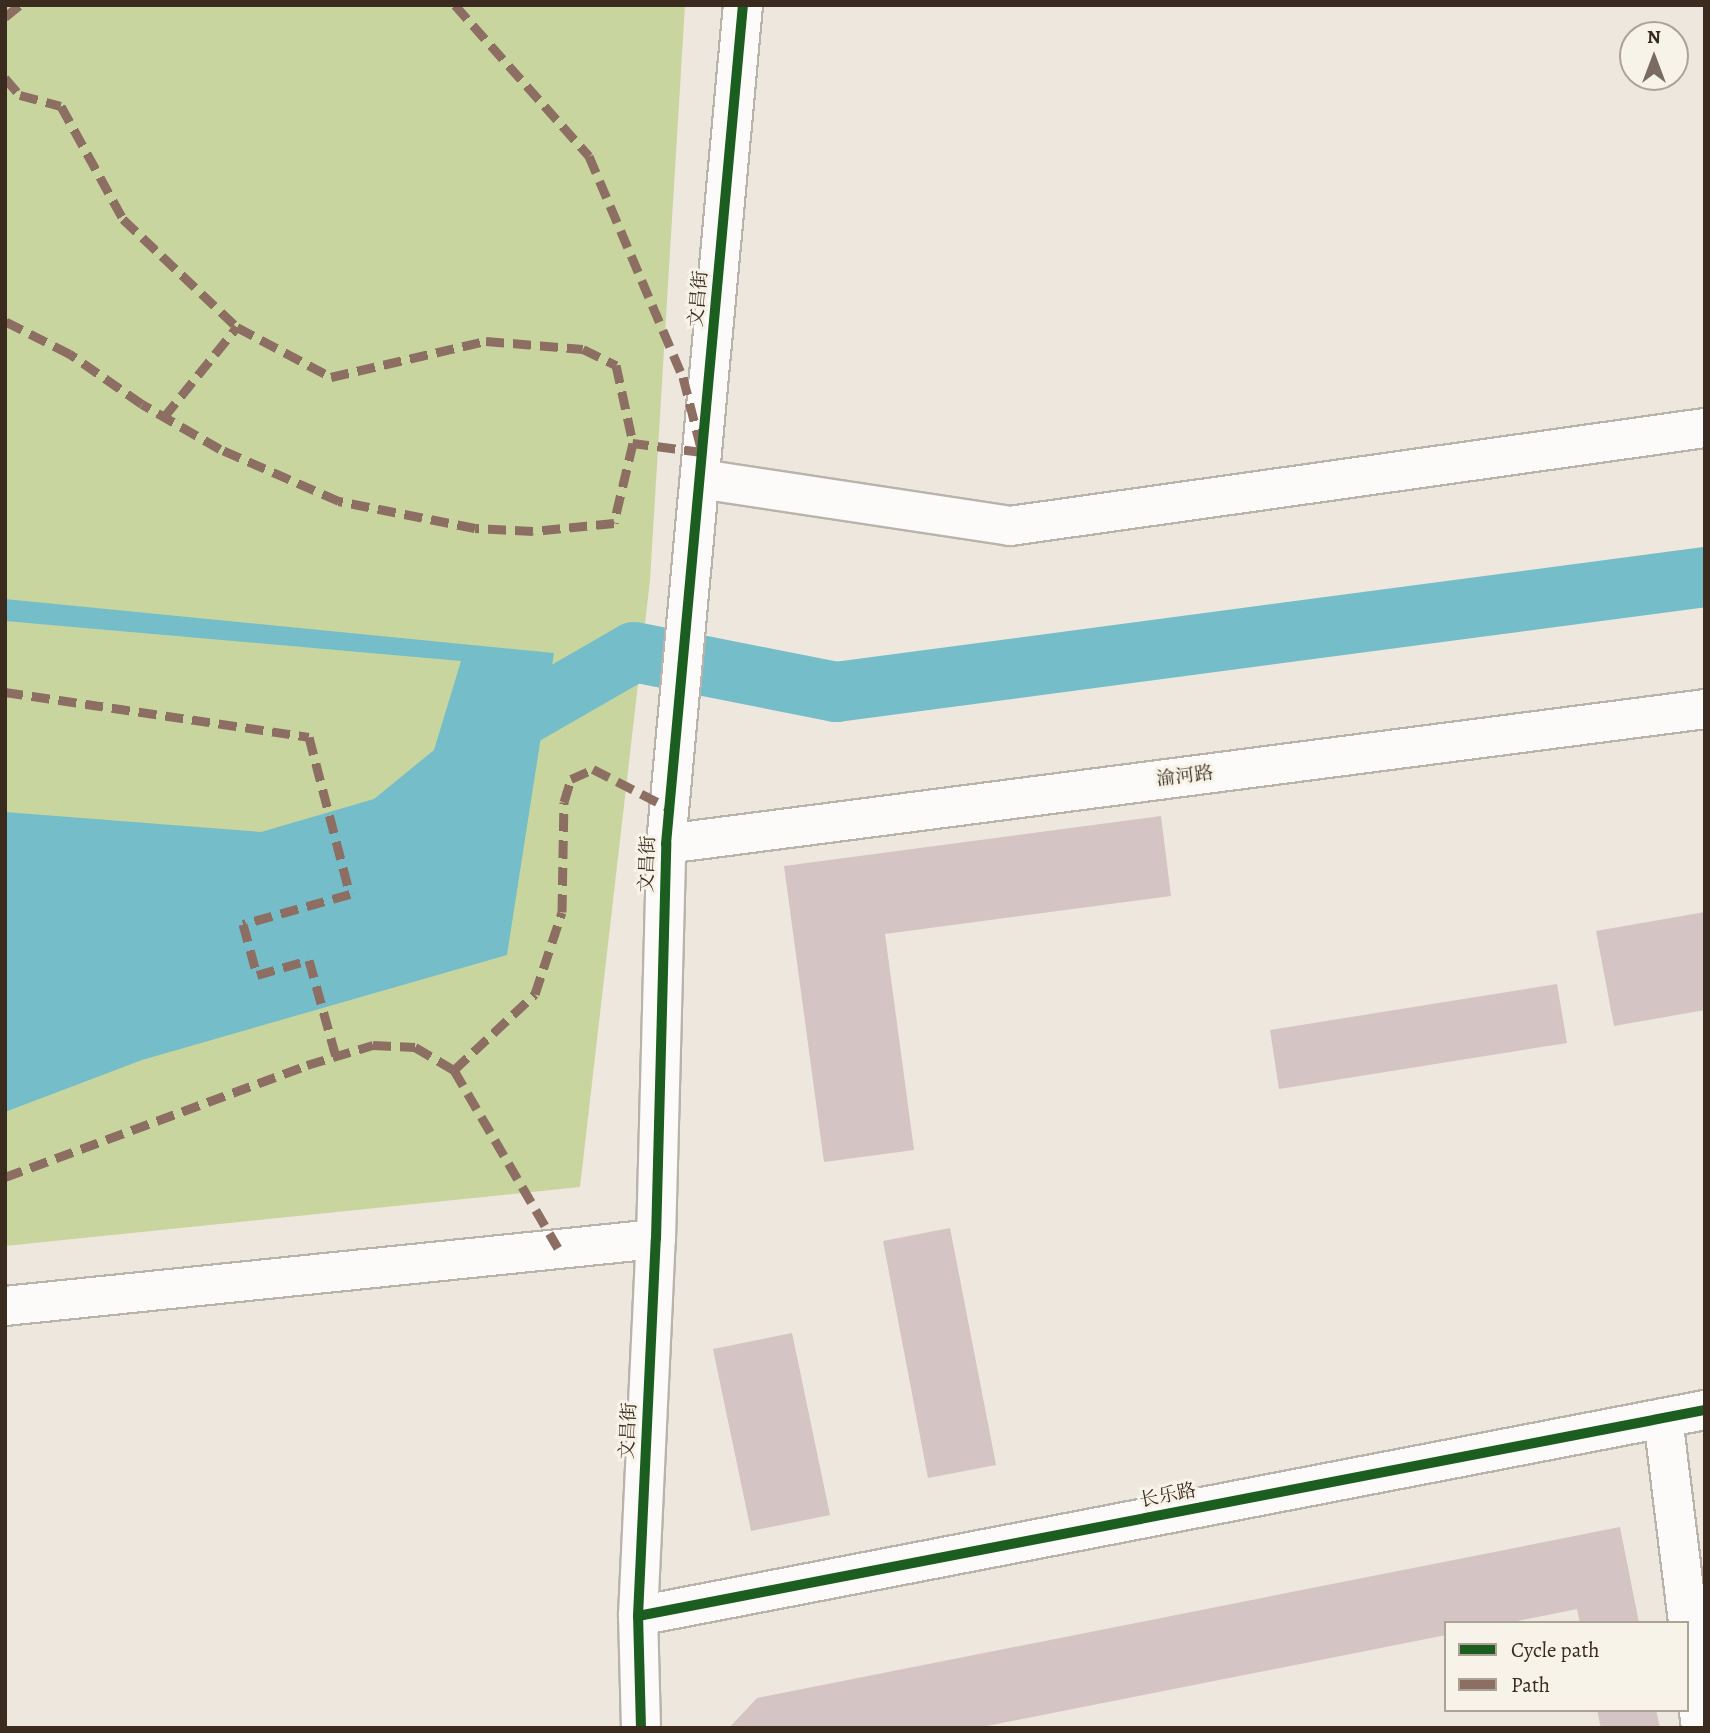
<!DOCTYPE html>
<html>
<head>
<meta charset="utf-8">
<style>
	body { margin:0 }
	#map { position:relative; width:1710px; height:1733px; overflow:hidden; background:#eee7dd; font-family:Alegreya,"Noto Serif SC",serif }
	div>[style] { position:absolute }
	.green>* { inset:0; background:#c9d59f }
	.water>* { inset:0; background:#75bec9 }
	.river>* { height:60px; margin:-30px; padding:0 30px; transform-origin:30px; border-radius:30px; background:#75bec9 }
	.building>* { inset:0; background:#d4c4c4 }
	.roads { filter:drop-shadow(2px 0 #b9b3ac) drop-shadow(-2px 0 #b9b3ac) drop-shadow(0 2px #b9b3ac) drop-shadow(0 -2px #b9b3ac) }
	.minor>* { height:38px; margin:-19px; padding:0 19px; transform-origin:19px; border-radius:19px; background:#fcfbfa }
	.quiet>* { height:9px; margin-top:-4.5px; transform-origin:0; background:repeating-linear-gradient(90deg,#8d6e63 0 18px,transparent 0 27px) }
	.cycleway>* { height:10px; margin:-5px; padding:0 5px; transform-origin:5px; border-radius:5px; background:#1b5e20 }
	span { translate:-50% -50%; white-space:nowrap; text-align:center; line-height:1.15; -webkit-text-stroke:6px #f7f3e8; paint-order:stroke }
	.street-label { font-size:19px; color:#3b2a1e }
	.frame { position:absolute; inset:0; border:7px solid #3b2a1e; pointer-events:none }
	.legend { position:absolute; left:1444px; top:1621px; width:245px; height:91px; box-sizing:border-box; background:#f7f3e8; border:2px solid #aca397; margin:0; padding:9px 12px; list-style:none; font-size:21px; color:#3b2a1e }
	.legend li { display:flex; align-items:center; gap:14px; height:35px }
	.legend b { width:35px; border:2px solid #aca397 }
	.north { position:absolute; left:1619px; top:21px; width:70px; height:70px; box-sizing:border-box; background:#f7f3e8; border:2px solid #aca397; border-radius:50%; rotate:0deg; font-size:19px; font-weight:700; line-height:28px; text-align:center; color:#3b2a1e }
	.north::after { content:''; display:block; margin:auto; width:24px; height:32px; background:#7a6c61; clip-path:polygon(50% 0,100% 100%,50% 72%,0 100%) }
</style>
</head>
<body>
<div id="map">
	<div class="green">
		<i style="clip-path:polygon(5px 5px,685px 5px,650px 580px,580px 1187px,5px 1246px)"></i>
	</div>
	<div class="water">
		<i style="clip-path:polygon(5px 599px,554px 653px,507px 955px,142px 1060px,5px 1112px,5px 812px,261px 832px,374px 799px,434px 750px,461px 661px,5px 621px)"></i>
	</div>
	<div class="river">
		<i style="left:481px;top:750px;width:16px;rotate:-63deg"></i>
		<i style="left:488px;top:736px;width:168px;rotate:-29.9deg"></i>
		<i style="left:634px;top:652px;width:206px;rotate:11.2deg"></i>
		<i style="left:836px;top:692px;width:877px;rotate:-7.54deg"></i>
	</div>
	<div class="building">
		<i style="clip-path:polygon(1161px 816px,1171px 896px,885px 934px,914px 1150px,824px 1162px,784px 866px)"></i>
		<i style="clip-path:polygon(1705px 912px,1705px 1010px,1614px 1026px,1596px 931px)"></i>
		<i style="clip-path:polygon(1557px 984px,1567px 1043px,1279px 1089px,1270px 1030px)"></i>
		<i style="clip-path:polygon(950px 1228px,996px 1465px,928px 1478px,883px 1241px)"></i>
		<i style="clip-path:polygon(792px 1333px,830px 1515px,751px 1531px,713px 1349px)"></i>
		<i style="clip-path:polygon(1620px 1527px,1639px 1623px,1580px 1623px,1577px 1609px,1508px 1623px,1446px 1623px,1446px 1635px,977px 1728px,729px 1728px,757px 1698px)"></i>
		<i style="clip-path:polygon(1597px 1710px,1656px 1710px,1660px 1728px,1601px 1728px)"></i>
	</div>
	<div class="roads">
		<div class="minor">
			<i style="left:700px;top:479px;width:314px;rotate:8.6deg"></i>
			<i style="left:1010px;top:526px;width:702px;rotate:-8.03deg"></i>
			<i style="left:666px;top:844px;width:1048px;rotate:-7.4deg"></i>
			<i style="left:5px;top:1306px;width:654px;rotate:-5.88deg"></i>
			<i style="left:1663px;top:1418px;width:312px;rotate:83deg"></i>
			<i style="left:638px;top:1616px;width:1087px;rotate:-10.93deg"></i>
			<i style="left:641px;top:1728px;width:112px;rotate:-91.5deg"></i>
			<i style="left:638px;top:1616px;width:377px;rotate:-87.3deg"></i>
			<i style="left:656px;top:1239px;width:395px;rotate:-88.5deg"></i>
			<i style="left:666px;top:844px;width:843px;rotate:-84.76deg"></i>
		</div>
	</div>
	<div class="quiet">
		<i style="left:455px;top:5px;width:202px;rotate:48.4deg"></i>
		<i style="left:589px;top:156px;width:240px;rotate:67deg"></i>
		<i style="left:683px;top:377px;width:77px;rotate:75.8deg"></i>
		<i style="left:702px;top:452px;width:70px;rotate:-172.6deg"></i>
		<i style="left:5px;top:17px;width:19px;rotate:-39deg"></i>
		<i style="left:5px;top:78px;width:23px;rotate:49deg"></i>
		<i style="left:20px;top:95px;width:42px;rotate:15deg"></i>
		<i style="left:61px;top:106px;width:129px;rotate:61.2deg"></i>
		<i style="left:123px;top:219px;width:157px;rotate:43.5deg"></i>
		<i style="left:237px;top:327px;width:106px;rotate:28deg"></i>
		<i style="left:331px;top:377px;width:159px;rotate:-13.1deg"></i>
		<i style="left:486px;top:341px;width:97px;rotate:4.7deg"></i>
		<i style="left:583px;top:349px;width:37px;rotate:26deg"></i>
		<i style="left:616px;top:365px;width:80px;rotate:77.7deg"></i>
		<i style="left:633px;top:443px;width:82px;rotate:103.4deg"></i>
		<i style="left:614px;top:523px;width:81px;rotate:174.4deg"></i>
		<i style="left:533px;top:531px;width:58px;rotate:-177deg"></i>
		<i style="left:475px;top:528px;width:139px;rotate:-168.8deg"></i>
		<i style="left:339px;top:501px;width:130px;rotate:-156.4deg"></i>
		<i style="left:220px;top:449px;width:90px;rotate:-150deg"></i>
		<i style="left:142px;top:404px;width:88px;rotate:-145.2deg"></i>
		<i style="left:70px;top:354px;width:73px;rotate:-153.1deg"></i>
		<i style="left:164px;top:417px;width:116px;rotate:-51deg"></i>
		<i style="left:5px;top:692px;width:307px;rotate:8.4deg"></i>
		<i style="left:309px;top:737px;width:162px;rotate:75.4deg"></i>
		<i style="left:350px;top:894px;width:111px;rotate:164.3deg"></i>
		<i style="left:243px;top:924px;width:53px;rotate:74.6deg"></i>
		<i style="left:257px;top:975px;width:54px;rotate:-16.1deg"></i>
		<i style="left:309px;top:960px;width:101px;rotate:74.4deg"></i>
		<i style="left:454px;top:1070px;width:111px;rotate:-43.2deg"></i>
		<i style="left:535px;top:994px;width:86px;rotate:-71.8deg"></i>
		<i style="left:562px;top:912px;width:110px;rotate:-89deg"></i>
		<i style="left:564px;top:802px;width:24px;rotate:-73deg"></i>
		<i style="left:571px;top:779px;width:24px;rotate:-24deg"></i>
		<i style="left:593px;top:769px;width:85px;rotate:27.2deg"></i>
		<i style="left:5px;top:1177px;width:322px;rotate:-20.3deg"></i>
		<i style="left:307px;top:1065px;width:69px;rotate:-16.9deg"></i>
		<i style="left:373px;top:1045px;width:42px;rotate:2.7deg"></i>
		<i style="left:415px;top:1047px;width:45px;rotate:30.5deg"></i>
		<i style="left:454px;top:1070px;width:206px;rotate:59.7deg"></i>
	</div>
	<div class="cycleway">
		<i style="left:638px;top:1616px;width:1087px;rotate:-10.93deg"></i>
		<i style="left:641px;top:1728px;width:112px;rotate:-91.5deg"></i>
		<i style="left:638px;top:1616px;width:377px;rotate:-87.3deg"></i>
		<i style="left:656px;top:1239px;width:395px;rotate:-88.5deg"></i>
		<i style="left:666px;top:844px;width:843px;rotate:-84.76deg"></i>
	</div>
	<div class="street-label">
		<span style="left:699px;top:299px;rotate:-85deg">文昌街</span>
		<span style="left:1185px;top:777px;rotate:-7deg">渝河路</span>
		<span style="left:648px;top:864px;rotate:-88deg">文昌街</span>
		<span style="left:629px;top:1431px;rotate:-87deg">文昌街</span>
		<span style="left:1168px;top:1496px;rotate:-11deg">长乐路</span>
	</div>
	<div class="frame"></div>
	<ul class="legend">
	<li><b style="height:9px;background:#1b5e20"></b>Cycle path</li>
	<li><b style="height:9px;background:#8d6e63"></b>Path</li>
	</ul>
	<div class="north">N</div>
</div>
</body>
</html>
